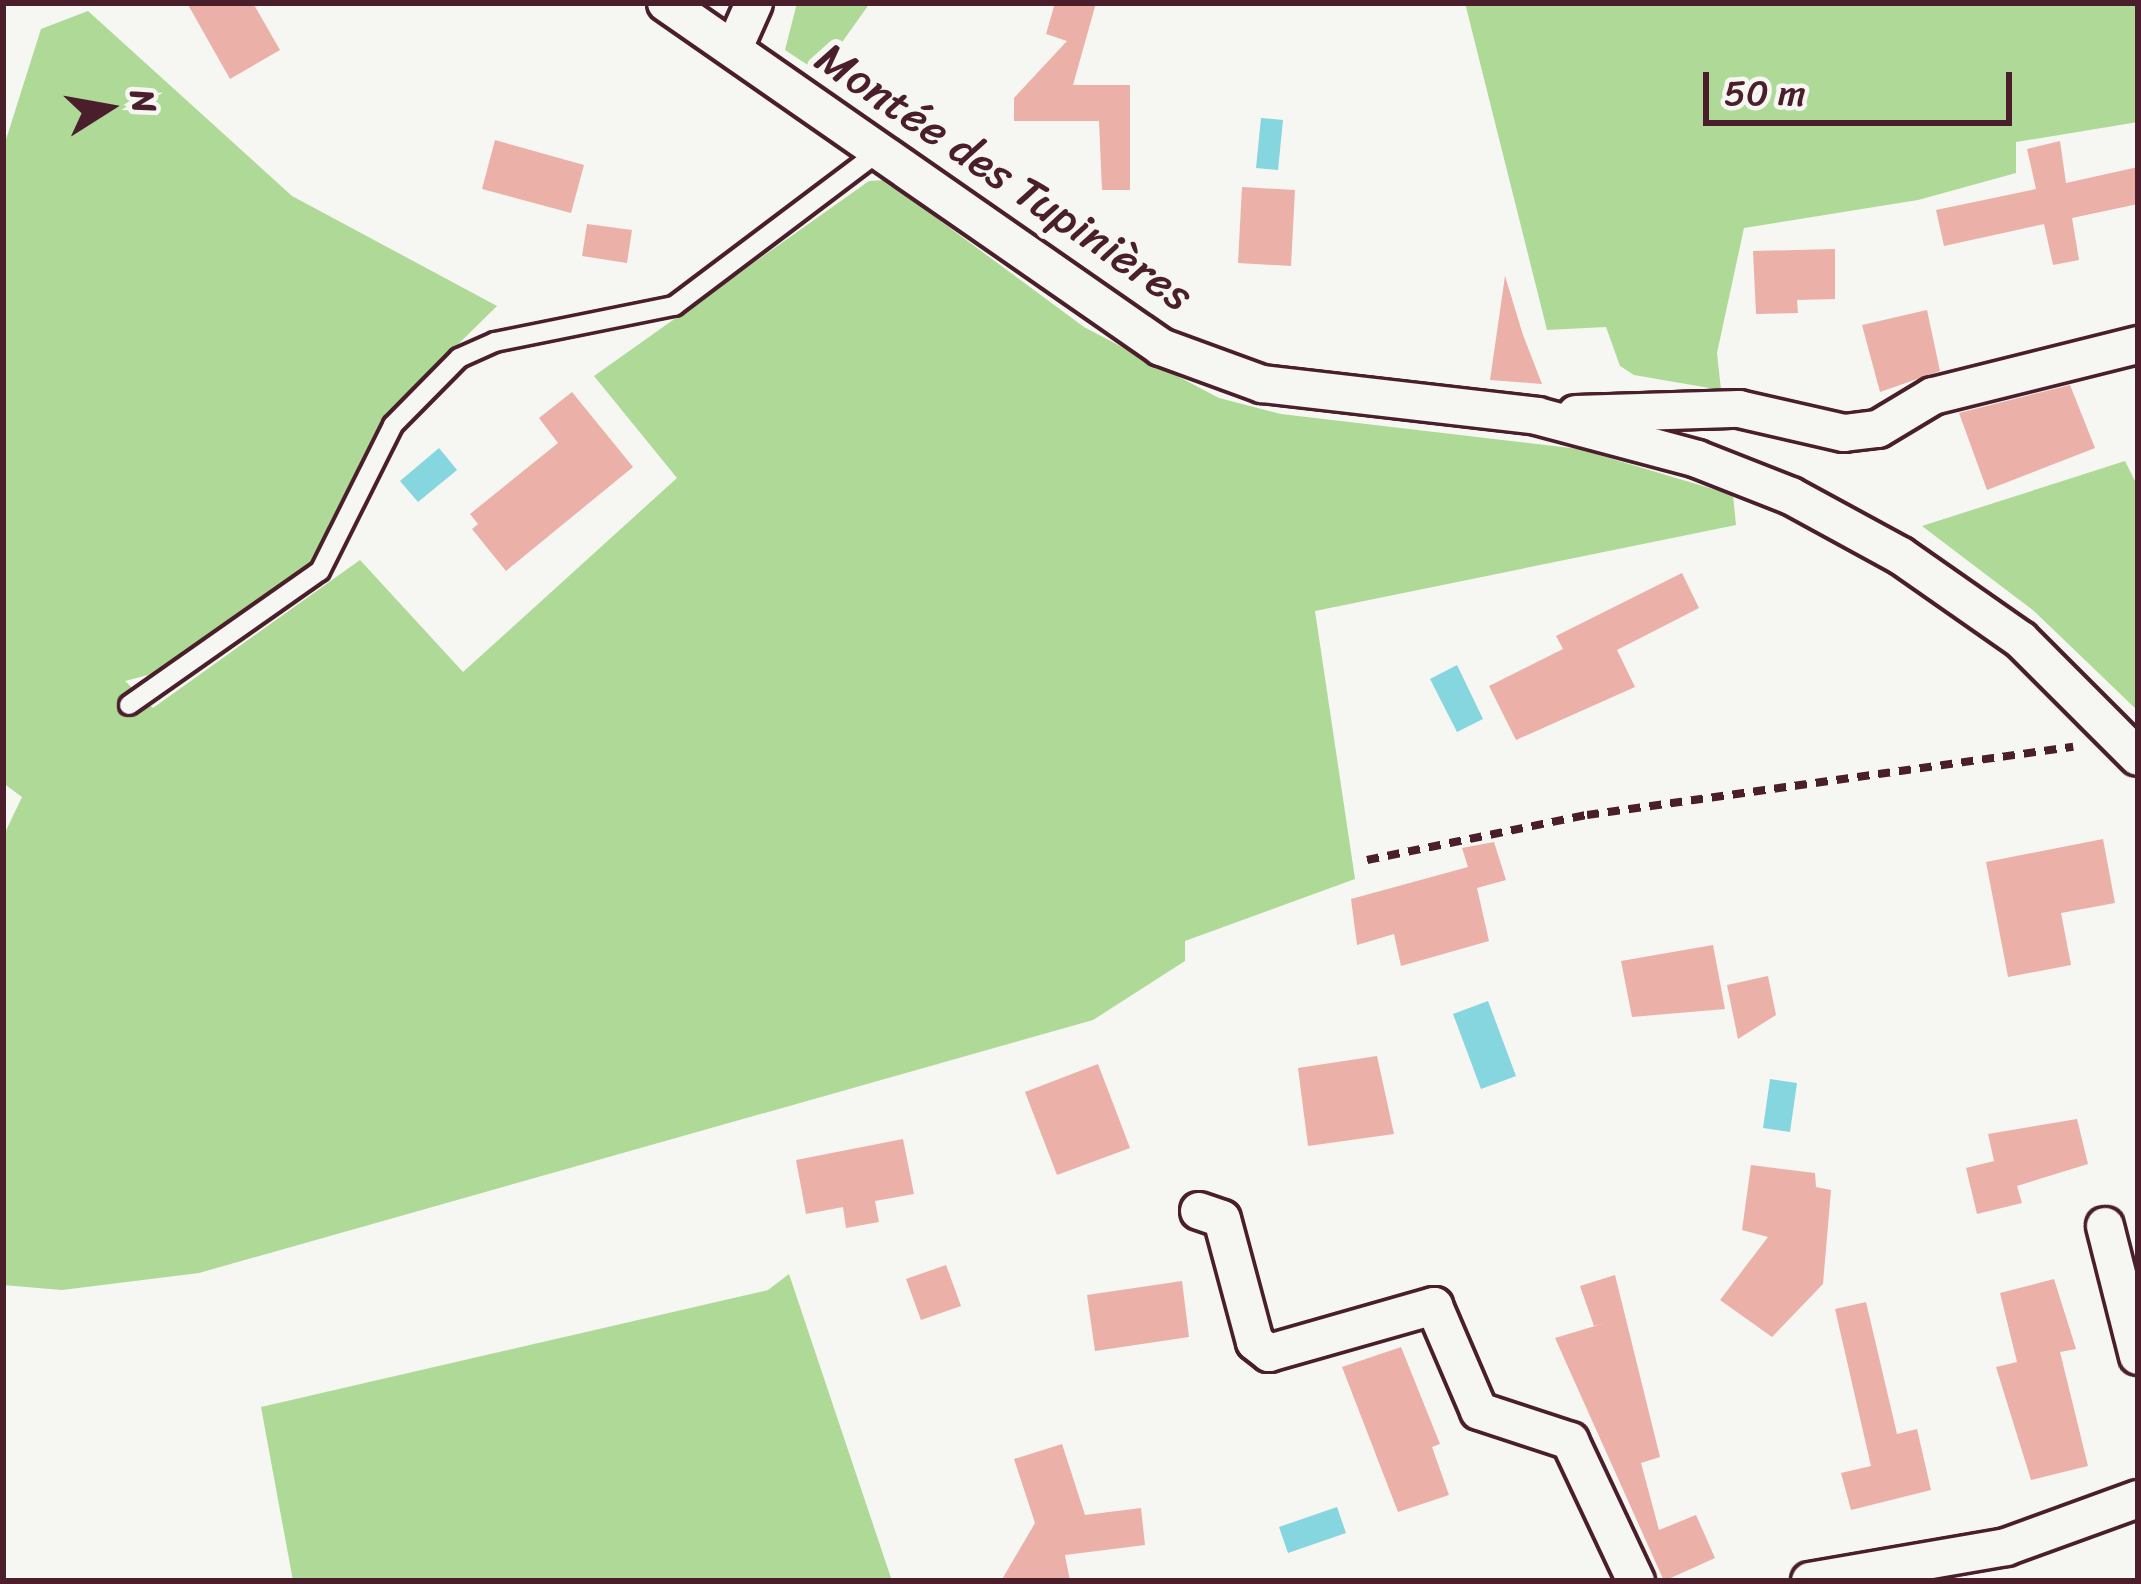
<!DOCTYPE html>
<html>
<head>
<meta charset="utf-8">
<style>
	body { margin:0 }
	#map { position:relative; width:2141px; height:1584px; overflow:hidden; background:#f6f6f2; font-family:Sriracha,sans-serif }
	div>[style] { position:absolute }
	.green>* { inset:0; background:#afd996 }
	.water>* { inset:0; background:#85d6de }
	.building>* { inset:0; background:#ebb1a8 }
	.path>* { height:8px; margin-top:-4px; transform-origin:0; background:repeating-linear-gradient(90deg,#4a1f2b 0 12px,transparent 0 21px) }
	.roads { filter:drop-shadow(3px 0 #4a1f2b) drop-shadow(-3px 0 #4a1f2b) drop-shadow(0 3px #4a1f2b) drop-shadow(0 -3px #4a1f2b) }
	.service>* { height:18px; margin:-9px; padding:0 9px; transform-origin:9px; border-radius:9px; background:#f6f6f2 }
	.minor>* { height:36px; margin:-18px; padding:0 18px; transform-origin:18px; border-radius:18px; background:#f6f6f2 }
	span { translate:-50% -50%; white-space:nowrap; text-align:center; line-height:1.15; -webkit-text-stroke:12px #f6f6f2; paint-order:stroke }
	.street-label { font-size:45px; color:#4a1f2b }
	.frame { position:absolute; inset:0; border:6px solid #4a1f2b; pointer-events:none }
	.north { position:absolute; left:48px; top:48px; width:120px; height:120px; -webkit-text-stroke:9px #f6f6f2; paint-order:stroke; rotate:79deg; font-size:33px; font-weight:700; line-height:48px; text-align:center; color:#4a1f2b }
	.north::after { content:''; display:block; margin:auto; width:42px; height:54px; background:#4a1f2b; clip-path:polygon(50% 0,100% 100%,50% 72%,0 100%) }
	.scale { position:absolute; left:1703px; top:72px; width:309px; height:54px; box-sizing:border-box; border:6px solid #4a1f2b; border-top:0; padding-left:15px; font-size:36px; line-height:42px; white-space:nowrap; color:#4a1f2b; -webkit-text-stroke:9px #f6f6f2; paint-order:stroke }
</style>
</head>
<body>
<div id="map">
	<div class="green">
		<i style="clip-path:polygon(797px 3px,870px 3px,820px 73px,785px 50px)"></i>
		<i style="clip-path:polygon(1465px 3px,2138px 3px,2138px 122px,2016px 142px,2016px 173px,1918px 200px,1744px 228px,1717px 353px,1721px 390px,1634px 375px,1620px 366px,1606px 327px,1547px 330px)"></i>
		<i style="clip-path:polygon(88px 11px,292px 196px,497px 306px,384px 417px,321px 555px,294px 583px,159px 672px,125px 681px,153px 708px,360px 560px,463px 672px,677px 478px,594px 376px,869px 181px,885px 180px,1084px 327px,1219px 398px,1281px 414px,1579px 449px,1733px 495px,1736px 525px,1315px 611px,1355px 879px,1185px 941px,1185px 961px,1093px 1020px,199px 1273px,62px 1290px,3px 1285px,3px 837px,22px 797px,3px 783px,3px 149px,41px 29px)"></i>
		<i style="clip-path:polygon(2125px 461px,2138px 487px,2138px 711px,2034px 611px,1922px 526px)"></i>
		<i style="clip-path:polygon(789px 1274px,892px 1581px,293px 1581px,261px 1407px,768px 1290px)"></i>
	</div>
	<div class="water">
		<i style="clip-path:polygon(1261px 118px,1283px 120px,1278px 170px,1256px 168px)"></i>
		<i style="clip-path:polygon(439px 448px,457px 470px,418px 502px,400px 481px)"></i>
		<i style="clip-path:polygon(1457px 665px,1483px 719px,1457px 732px,1430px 679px)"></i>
		<i style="clip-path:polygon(1488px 1001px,1516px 1076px,1481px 1089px,1453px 1014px)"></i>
		<i style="clip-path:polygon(1770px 1079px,1797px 1083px,1790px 1132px,1763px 1128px)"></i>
		<i style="clip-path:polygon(1337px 1507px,1346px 1533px,1288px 1553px,1279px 1527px)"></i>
	</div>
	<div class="building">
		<i style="clip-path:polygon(187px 3px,253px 3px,280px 50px,230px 79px)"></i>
		<i style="clip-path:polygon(1055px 3px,1096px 3px,1073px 85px,1130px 85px,1130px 190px,1102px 190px,1099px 121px,1014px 121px,1014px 98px,1067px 41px,1046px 34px)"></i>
		<i style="clip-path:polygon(495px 140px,584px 165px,571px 213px,482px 189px)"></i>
		<i style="clip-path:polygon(2060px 141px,2066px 183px,2138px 167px,2138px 204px,2072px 218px,2079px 260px,2053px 265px,2044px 224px,1944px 246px,1936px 210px,2036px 189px,2027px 149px)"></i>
		<i style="clip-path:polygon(1242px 187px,1295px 190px,1291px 266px,1238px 263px)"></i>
		<i style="clip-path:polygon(587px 224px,632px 230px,627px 263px,582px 256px)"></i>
		<i style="clip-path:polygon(1835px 249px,1835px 299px,1797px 300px,1798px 313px,1756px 314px,1753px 251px)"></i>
		<i style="clip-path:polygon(1505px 276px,1523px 335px,1542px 384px,1490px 380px)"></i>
		<i style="clip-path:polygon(1927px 310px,1940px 371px,1880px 392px,1862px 325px)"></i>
		<i style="clip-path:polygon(2070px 385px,2095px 448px,1987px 490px,1959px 413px)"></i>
		<i style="clip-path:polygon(572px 392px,633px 467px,506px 571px,472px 529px,478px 524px,470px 514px,558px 443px,539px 418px)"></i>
		<i style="clip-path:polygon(1682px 573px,1699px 608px,1617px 650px,1635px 687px,1516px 740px,1489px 686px,1563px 649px,1556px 636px)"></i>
		<i style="clip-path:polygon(2103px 839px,2115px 903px,2061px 913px,2071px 965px,2008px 977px,1986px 862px)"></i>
		<i style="clip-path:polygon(1494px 842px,1506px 880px,1477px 888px,1489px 941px,1401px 966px,1394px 934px,1357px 945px,1351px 899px,1468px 867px,1462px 848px)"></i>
		<i style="clip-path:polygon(1713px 945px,1725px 1009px,1632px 1017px,1621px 961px)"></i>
		<i style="clip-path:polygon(1768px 976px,1776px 1015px,1738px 1039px,1727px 985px)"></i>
		<i style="clip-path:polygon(1377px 1056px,1394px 1134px,1308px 1146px,1298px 1068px)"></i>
		<i style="clip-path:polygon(1098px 1064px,1130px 1148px,1057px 1175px,1025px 1092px)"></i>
		<i style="clip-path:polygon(2077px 1119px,2088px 1164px,2017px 1186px,2022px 1203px,1977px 1214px,1966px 1168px,1994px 1161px,1988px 1134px)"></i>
		<i style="clip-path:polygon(903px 1139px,914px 1194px,875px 1201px,879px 1222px,846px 1228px,843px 1207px,806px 1214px,796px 1160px)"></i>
		<i style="clip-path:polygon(1751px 1165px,1815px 1173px,1816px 1187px,1831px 1190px,1823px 1284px,1772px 1337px,1720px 1300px,1768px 1237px,1742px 1230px)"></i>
		<i style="clip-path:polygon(946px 1265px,961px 1306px,921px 1320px,906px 1279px)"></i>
		<i style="clip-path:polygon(1615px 1275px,1660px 1457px,1641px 1463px,1659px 1530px,1696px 1515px,1715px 1558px,1664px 1581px,1555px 1338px,1605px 1323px,1594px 1326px,1580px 1286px)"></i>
		<i style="clip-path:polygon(2054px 1279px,2076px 1349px,2060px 1352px,2088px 1466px,2031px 1480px,1996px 1367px,2017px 1362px,2000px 1293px)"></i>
		<i style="clip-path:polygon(1182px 1281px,1189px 1337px,1095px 1351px,1087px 1295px)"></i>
		<i style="clip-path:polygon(1866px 1302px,1897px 1434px,1917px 1429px,1931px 1490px,1851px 1510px,1841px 1473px,1871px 1466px,1835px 1309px)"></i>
		<i style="clip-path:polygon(1401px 1347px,1440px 1444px,1432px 1447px,1449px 1495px,1398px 1512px,1342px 1367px)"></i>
		<i style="clip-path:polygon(1062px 1444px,1085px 1515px,1141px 1508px,1145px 1545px,1065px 1555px,1070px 1581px,1001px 1581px,1035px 1523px,1014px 1459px)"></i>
	</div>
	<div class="path">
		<i style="left:1367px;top:860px;width:225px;rotate:-11.6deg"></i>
		<i style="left:1587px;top:815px;width:491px;rotate:-8deg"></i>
	</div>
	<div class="roads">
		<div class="service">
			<i style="left:129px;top:705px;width:233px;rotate:-35.1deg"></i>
			<i style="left:320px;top:571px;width:163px;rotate:-63.4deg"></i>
			<i style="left:393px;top:425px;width:94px;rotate:-45.4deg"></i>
			<i style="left:459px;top:358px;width:39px;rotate:-24deg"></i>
			<i style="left:495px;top:342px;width:183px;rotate:-11.4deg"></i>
			<i style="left:674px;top:306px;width:256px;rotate:-37deg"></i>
		</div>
		<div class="minor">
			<i style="left:666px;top:3px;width:603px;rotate:34.8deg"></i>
			<i style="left:1161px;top:347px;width:108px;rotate:20.1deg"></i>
			<i style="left:1262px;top:384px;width:277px;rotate:6.6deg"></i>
			<i style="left:1537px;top:416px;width:166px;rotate:15deg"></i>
			<i style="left:1697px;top:459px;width:101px;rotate:21.5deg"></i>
			<i style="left:1791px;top:496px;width:125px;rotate:28.6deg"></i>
			<i style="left:1901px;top:556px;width:146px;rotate:35deg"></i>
			<i style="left:2021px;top:640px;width:165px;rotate:45deg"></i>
			<i style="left:734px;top:48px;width:49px;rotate:-66deg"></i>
			<i style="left:1576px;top:414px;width:163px;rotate:-1.8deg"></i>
			<i style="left:1739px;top:409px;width:108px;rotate:12.9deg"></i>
			<i style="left:1844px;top:433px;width:34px;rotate:-7deg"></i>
			<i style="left:1878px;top:429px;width:64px;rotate:-31deg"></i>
			<i style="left:1933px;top:396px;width:211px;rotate:-14deg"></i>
			<i style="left:1199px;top:1211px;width:24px;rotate:19deg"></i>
			<i style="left:1222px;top:1219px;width:127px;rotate:75deg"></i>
			<i style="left:1255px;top:1342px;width:18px;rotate:38deg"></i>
			<i style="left:1269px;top:1353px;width:172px;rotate:-15.9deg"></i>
			<i style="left:1434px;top:1306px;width:114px;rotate:66.8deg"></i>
			<i style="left:1479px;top:1411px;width:96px;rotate:18.2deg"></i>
			<i style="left:1570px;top:1441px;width:155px;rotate:64.8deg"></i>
			<i style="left:2105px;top:1226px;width:134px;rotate:75.8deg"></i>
			<i style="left:1810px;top:1581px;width:199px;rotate:-9.8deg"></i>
			<i style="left:2006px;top:1547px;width:140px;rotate:-20deg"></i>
		</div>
	</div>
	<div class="street-label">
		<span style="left:1004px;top:177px;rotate:34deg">Montée des Tupinières</span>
	</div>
	<div class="frame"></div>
	<div class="north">N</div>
	<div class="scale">50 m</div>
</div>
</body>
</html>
